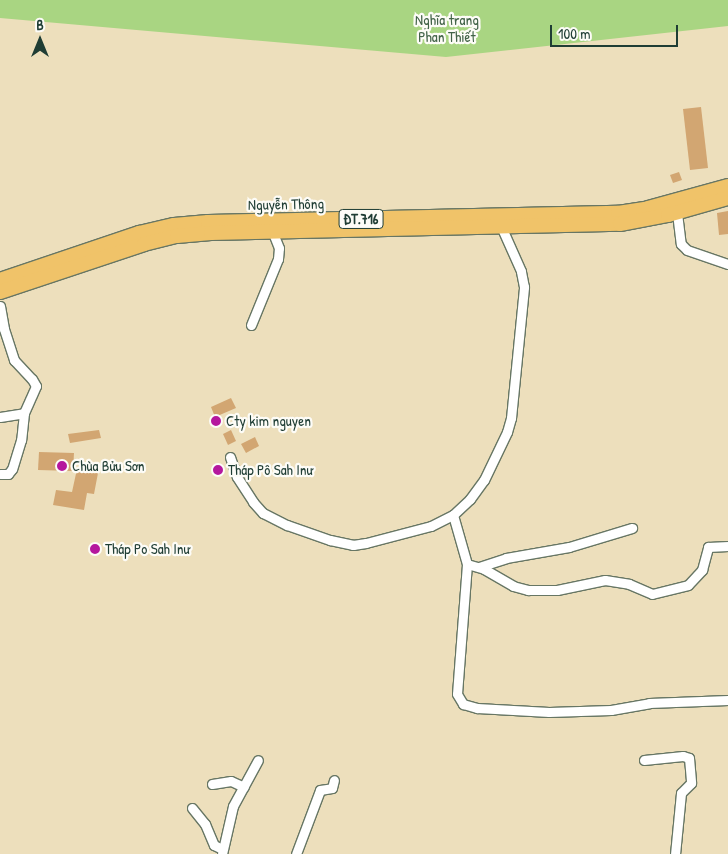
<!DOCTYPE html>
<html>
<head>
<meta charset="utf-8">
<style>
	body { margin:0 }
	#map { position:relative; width:728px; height:854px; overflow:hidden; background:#eddfbc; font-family:"Patrick Hand",sans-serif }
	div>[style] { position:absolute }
	.green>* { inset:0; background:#a9d582 }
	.building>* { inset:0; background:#d2a672 }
	.roads { filter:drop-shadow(1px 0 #677664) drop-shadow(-1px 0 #677664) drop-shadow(0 1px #677664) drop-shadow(0 -1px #677664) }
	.minor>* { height:9px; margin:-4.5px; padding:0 4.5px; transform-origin:4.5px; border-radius:4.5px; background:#fff }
	.primary>* { height:14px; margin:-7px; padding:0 7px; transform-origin:7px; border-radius:7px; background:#f0c369 }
	.dots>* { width:14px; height:14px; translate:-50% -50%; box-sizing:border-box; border:2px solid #fdfcf7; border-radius:50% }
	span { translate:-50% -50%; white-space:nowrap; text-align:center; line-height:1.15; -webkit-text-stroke:4.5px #fdfcf7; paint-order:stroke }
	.shield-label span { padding:1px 4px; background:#fdfcf7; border:1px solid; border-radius:4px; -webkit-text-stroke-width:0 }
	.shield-label { font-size:14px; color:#1f3d34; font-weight:700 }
	.park-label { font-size:15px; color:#426348 }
	.street-label { font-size:15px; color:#1f3d34 }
	.poi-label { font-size:15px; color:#1f3d34 }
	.left { translate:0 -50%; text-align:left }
	.north { position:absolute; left:15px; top:15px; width:50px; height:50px; -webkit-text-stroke:4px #fdfcf7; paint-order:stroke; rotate:0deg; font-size:14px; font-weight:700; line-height:20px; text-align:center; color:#1f3d34 }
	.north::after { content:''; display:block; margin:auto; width:18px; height:22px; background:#1f3d34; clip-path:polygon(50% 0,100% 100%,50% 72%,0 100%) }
	.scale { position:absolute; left:550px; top:25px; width:128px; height:22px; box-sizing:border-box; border:2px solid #1f3d34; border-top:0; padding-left:6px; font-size:15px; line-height:18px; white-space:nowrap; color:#1f3d34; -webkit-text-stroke:4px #fdfcf7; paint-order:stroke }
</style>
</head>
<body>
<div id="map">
	<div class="green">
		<i style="clip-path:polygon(0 0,728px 0,728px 26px,446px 57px,0 18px)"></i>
	</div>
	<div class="building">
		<i style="clip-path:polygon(701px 107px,708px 168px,690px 170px,683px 109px)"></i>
		<i style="clip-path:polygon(679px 172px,682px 180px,673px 183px,670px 175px)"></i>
		<i style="clip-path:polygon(728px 211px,728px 234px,719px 235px,717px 213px)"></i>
		<i style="clip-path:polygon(231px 398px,236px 408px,215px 417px,211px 407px)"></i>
		<i style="clip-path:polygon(99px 430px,101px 438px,70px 443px,68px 434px)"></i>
		<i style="clip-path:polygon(231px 430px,236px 441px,228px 445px,223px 434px)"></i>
		<i style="clip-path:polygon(255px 437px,259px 446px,246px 453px,241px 444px)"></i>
		<i style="clip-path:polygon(39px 452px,74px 453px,73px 471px,38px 470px)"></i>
		<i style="clip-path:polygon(77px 469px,98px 473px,94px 494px,87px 493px,84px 510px,53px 505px,56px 490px,72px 492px)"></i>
	</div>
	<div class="roads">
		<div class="minor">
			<i style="left:677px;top:213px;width:31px;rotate:83deg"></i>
			<i style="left:681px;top:244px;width:8px;rotate:45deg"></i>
			<i style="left:687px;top:250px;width:43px;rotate:18.9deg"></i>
			<i style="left:0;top:306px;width:23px;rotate:80deg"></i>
			<i style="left:4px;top:329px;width:33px;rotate:72deg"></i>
			<i style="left:14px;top:360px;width:26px;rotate:47deg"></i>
			<i style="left:32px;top:379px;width:8px;rotate:60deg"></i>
			<i style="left:36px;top:386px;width:30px;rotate:114deg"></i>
			<i style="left:24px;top:413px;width:27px;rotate:96deg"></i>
			<i style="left:21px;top:440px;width:30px;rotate:107deg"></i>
			<i style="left:12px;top:469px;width:6px;rotate:129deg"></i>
			<i style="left:8px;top:474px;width:8px;rotate:180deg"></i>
			<i style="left:251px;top:325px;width:71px;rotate:-67.8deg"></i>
			<i style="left:278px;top:259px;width:11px;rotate:-85deg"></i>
			<i style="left:279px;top:248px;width:16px;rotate:-112deg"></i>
			<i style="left:0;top:417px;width:24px;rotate:-9deg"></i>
			<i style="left:230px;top:457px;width:21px;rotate:71deg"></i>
			<i style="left:237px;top:477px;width:30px;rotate:57deg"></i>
			<i style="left:253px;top:502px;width:15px;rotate:48deg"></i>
			<i style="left:263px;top:513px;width:27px;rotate:27deg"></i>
			<i style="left:287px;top:525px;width:46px;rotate:19.2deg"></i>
			<i style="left:330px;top:540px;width:24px;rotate:12deg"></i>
			<i style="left:353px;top:545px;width:13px;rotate:-9deg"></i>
			<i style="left:366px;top:543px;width:67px;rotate:-14.7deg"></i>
			<i style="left:431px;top:526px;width:25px;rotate:-27deg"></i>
			<i style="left:453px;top:515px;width:23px;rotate:-43deg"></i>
			<i style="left:470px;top:499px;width:24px;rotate:-54deg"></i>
			<i style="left:484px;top:480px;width:53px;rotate:-64.4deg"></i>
			<i style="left:507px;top:432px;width:15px;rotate:-74deg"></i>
			<i style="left:511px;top:418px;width:132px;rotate:-84.3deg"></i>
			<i style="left:524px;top:287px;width:16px;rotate:-101deg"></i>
			<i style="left:521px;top:271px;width:51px;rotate:-114.1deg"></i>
			<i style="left:453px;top:515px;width:51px;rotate:74.1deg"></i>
			<i style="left:467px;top:564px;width:130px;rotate:94.4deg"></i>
			<i style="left:457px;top:694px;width:12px;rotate:59deg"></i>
			<i style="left:463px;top:704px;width:15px;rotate:16deg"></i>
			<i style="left:477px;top:708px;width:72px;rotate:3.2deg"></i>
			<i style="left:549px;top:712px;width:62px;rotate:-1.8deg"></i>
			<i style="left:611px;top:710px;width:39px;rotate:-10deg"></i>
			<i style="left:649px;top:703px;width:79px;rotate:-2.2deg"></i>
			<i style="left:467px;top:564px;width:18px;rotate:16deg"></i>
			<i style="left:484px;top:569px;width:34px;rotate:30deg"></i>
			<i style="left:513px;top:586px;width:16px;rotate:15deg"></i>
			<i style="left:528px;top:590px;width:29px"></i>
			<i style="left:557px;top:590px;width:49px;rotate:-11.8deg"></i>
			<i style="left:605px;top:580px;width:24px;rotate:9deg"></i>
			<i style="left:629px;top:584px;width:25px;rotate:23deg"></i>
			<i style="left:652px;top:594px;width:37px;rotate:-14deg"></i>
			<i style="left:688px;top:585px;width:21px;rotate:-47deg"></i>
			<i style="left:702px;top:570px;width:24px;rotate:-75deg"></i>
			<i style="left:708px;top:547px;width:20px;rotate:-3deg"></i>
			<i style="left:479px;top:567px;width:28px;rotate:-18deg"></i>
			<i style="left:506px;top:558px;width:64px;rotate:-9.9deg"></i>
			<i style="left:569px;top:547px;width:66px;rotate:-16.8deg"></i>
			<i style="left:644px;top:760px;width:39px;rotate:-6deg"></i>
			<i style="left:683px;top:756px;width:6px;rotate:18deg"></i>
			<i style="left:689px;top:758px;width:25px;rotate:85deg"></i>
			<i style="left:691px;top:783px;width:14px;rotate:135deg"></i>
			<i style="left:681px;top:793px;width:61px;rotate:95.6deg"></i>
			<i style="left:212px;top:784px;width:19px;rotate:-9deg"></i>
			<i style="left:231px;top:781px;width:14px;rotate:25deg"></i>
			<i style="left:192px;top:808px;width:21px;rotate:51deg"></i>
			<i style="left:205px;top:824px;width:23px;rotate:67deg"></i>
			<i style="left:214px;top:845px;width:9px;rotate:27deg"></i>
			<i style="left:222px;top:854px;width:49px;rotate:-77.1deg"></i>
			<i style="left:233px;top:806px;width:52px;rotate:-61.5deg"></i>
			<i style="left:296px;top:854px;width:68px;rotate:-69.4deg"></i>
			<i style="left:320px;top:790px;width:12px;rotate:-9deg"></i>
			<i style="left:332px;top:788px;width:8px;rotate:-76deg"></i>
		</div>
		<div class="primary">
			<i style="left:0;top:280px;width:147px;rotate:-18.7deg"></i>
			<i style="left:139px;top:233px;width:36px;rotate:-13deg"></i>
			<i style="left:174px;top:225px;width:34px;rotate:-5deg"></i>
			<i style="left:208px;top:222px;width:410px;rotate:-1.3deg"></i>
			<i style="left:618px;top:213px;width:30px;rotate:-9deg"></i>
			<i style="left:648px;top:208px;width:83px;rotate:-15.4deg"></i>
			<i style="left:0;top:292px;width:152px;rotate:-18.4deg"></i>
			<i style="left:144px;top:244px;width:34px;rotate:-14deg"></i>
			<i style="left:177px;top:236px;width:34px;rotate:-5deg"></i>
			<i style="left:211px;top:233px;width:409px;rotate:-1.3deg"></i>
			<i style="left:620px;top:224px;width:49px;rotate:-10.6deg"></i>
			<i style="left:668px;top:215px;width:62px;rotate:-15.8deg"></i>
		</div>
	</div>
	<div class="dots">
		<i style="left:216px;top:421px;background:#b5179e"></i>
		<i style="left:62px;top:466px;background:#b5179e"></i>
		<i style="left:218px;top:470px;background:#b5179e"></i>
		<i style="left:95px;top:549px;background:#b5179e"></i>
	</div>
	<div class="shield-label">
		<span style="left:361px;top:219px">ĐT.716</span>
	</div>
	<div class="park-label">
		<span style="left:447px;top:28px">Nghĩa trang<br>Phan Thiết</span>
	</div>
	<div class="street-label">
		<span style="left:286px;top:204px;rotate:-1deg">Nguyễn Thông</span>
	</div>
	<div class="poi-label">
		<span class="left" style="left:226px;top:421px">Cty kim nguyen</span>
		<span class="left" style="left:72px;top:466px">Chùa Bửu Sơn</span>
		<span class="left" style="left:228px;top:470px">Tháp Pô Sah Inư</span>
		<span class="left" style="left:105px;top:549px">Tháp Po Sah Inư</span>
	</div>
	<div class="north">B</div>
	<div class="scale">100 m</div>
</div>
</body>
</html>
